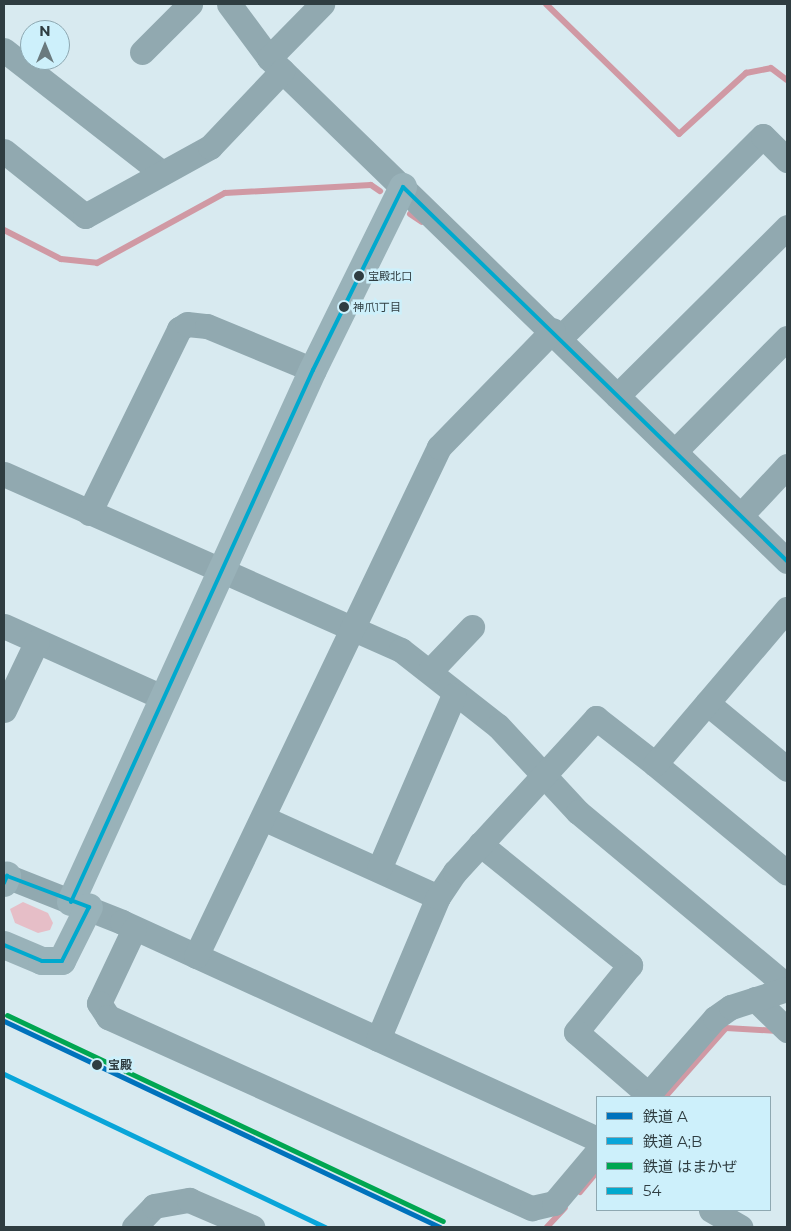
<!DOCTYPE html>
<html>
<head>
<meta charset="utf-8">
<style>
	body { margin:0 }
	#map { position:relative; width:791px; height:1231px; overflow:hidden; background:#d8eaf0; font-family:Montserrat,"Noto Sans JP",sans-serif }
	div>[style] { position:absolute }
	.green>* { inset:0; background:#e6bec7 }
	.stream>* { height:6px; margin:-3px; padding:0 3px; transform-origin:3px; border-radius:3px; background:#d099a4 }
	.street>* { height:25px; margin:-12.5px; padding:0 12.5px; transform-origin:12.5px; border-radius:12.5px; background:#91a9b0 }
	.secondary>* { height:28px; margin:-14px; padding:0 14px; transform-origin:14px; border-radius:14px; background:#99b2b9 }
	.bus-1>* { height:4px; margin:-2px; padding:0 2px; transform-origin:2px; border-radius:2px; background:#00a9ce }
	.rail-1>* { height:5px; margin:-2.5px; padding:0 2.5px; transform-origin:2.5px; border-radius:2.5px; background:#0072bc }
	.rail-2>* { height:5px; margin:-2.5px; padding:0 2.5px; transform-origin:2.5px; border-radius:2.5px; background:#09a5d9 }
	.rail-3>* { height:5px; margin:-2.5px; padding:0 2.5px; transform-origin:2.5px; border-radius:2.5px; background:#00a651 }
	.dots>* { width:14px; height:14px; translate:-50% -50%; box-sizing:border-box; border:2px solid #cdf0fb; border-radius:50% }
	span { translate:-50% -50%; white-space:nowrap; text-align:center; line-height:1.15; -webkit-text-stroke:5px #cdf0fb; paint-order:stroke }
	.bus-label { font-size:11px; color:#2f3d41 }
	.left { translate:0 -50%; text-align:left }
	.stop-label { font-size:12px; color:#2f3d41; font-weight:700 }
	.frame { position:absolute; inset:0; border:5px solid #2f3d41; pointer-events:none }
	.legend { position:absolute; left:596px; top:1096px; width:175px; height:115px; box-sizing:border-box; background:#cdf0fb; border:1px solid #8ea8b1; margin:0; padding:6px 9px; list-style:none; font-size:15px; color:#2f3d41 }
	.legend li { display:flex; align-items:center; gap:10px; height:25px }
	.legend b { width:25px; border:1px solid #8ea8b1 }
	.north { position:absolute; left:20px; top:20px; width:50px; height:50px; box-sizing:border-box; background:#cdf0fb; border:1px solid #8ea8b1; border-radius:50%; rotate:0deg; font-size:14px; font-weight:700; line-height:20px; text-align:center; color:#2f3d41 }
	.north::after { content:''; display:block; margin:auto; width:18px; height:22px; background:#6a7a7e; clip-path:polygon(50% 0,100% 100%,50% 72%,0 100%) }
</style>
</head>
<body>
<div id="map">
	<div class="green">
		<i style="clip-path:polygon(23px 902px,48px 913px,53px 923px,50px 930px,38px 933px,15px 923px,10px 909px)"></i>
	</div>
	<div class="stream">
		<i style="left:546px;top:4px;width:186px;rotate:44.3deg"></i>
		<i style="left:679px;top:134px;width:91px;rotate:-42.3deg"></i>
		<i style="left:746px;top:73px;width:25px;rotate:-11deg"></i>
		<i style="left:771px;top:68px;width:20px;rotate:37deg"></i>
		<i style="left:410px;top:214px;width:14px;rotate:34deg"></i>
		<i style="left:4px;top:230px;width:64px;rotate:27deg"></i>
		<i style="left:61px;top:259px;width:36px;rotate:6deg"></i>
		<i style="left:97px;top:263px;width:146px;rotate:-28.7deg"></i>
		<i style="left:225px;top:193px;width:146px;rotate:-3.1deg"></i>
		<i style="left:371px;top:185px;width:11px;rotate:34deg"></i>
		<i style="left:665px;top:1097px;width:92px;rotate:-48.5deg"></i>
		<i style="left:726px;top:1028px;width:52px;rotate:3.3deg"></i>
		<i style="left:580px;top:1192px;width:26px;rotate:-50deg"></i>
		<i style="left:547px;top:1227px;width:26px;rotate:-47deg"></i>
	</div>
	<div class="street">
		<i style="left:229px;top:4px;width:67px;rotate:53.5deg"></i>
		<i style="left:269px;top:58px;width:722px;rotate:44.16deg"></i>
		<i style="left:4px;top:50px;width:200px;rotate:37.9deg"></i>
		<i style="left:142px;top:52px;width:68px;rotate:-45deg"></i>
		<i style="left:269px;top:58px;width:76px;rotate:-45.5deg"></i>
		<i style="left:4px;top:151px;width:104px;rotate:38.7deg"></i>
		<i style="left:85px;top:216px;width:143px;rotate:-28.9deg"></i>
		<i style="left:210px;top:147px;width:105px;rotate:-46.5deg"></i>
		<i style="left:560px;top:338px;width:286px;rotate:-44.9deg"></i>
		<i style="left:763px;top:136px;width:34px;rotate:45deg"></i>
		<i style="left:617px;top:396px;width:240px;rotate:-44.8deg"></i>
		<i style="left:675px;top:451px;width:159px;rotate:-45.3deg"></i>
		<i style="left:4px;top:474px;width:434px;rotate:23.9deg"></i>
		<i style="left:401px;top:650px;width:123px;rotate:38.1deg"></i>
		<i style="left:498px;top:726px;width:117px;rotate:47.1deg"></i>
		<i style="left:578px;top:812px;width:272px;rotate:39.8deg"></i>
		<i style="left:89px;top:513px;width:205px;rotate:-63.9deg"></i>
		<i style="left:179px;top:329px;width:9px;rotate:-32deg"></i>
		<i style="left:187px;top:324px;width:20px;rotate:6deg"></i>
		<i style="left:207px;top:326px;width:115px;rotate:22.5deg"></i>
		<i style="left:742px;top:514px;width:66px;rotate:-46.8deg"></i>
		<i style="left:4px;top:626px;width:175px;rotate:24.2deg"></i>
		<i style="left:430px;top:671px;width:61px;rotate:-46.3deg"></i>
		<i style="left:707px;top:703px;width:104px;rotate:39.5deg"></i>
		<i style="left:4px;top:710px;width:76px;rotate:-64.4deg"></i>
		<i style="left:655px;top:764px;width:171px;rotate:39.5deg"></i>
		<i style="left:263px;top:818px;width:192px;rotate:24.3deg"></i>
		<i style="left:480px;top:844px;width:193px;rotate:38.9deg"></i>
		<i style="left:630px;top:965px;width:86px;rotate:128.9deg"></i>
		<i style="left:576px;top:1032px;width:96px;rotate:40.8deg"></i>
		<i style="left:379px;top:869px;width:189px;rotate:-66.7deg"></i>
		<i style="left:4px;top:875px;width:127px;rotate:21.7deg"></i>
		<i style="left:122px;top:922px;width:522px;rotate:24.55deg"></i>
		<i style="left:134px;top:929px;width:82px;rotate:115.3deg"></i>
		<i style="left:99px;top:1003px;width:17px;rotate:57deg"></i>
		<i style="left:108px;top:1017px;width:465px;rotate:24.3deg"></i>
		<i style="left:532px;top:1208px;width:23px;rotate:-13deg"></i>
		<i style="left:554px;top:1203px;width:67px;rotate:-49.9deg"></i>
		<i style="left:196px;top:956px;width:564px;rotate:-64.48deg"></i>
		<i style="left:439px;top:447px;width:163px;rotate:-45.7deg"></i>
		<i style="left:755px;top:999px;width:45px;rotate:44.1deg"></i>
		<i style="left:378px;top:1039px;width:154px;rotate:-67.1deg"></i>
		<i style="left:438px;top:897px;width:30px;rotate:-56deg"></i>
		<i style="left:455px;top:872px;width:209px;rotate:-47.5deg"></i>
		<i style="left:596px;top:718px;width:75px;rotate:37.9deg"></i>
		<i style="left:655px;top:764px;width:204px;rotate:-49.6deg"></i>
		<i style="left:646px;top:1097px;width:105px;rotate:-48.9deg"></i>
		<i style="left:715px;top:1018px;width:19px;rotate:-35deg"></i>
		<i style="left:731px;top:1007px;width:59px;rotate:-17.8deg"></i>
		<i style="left:711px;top:1210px;width:34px;rotate:30deg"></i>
		<i style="left:134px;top:1227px;width:29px;rotate:-46deg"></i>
		<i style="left:154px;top:1206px;width:36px;rotate:-10deg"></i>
		<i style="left:189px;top:1200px;width:69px;rotate:23.2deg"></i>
	</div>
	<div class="secondary">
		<i style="left:4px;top:883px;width:8px;rotate:-67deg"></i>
		<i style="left:71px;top:902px;width:584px;rotate:-65.54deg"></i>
		<i style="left:313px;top:370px;width:204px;rotate:-63.8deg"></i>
		<i style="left:4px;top:945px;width:41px;rotate:22.8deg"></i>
		<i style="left:42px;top:961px;width:20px"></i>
		<i style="left:62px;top:961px;width:60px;rotate:-63.4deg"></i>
	</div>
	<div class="bus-1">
		<i style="left:4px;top:883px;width:8px;rotate:-67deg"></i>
		<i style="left:7px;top:876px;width:88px;rotate:20.7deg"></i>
		<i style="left:89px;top:907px;width:60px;rotate:116.6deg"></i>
		<i style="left:62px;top:961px;width:20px;rotate:180deg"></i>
		<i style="left:42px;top:961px;width:41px;rotate:-157.2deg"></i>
		<i style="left:71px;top:902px;width:584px;rotate:-65.54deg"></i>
		<i style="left:313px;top:370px;width:204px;rotate:-63.8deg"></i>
		<i style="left:403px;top:187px;width:536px;rotate:44.24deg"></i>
	</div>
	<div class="rail-1">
		<i style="left:4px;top:1021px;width:482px;rotate:25.3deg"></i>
	</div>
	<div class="rail-2">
		<i style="left:4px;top:1074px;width:356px;rotate:25.5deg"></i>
	</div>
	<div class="rail-3">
		<i style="left:7px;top:1015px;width:482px;rotate:25.3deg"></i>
	</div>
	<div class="dots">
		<i style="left:359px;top:276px;background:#2f3d41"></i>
		<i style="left:344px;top:307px;background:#2f3d41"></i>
		<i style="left:97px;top:1065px;background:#2f3d41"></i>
	</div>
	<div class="bus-label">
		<span class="left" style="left:368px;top:276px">宝殿北口</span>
		<span class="left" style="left:353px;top:307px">神爪1丁目</span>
	</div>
	<div class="stop-label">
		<span class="left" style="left:108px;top:1065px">宝殿</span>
	</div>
	<div class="frame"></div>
	<ul class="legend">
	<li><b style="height:6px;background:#0072bc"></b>鉄道 A</li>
	<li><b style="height:6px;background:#09a5d9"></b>鉄道 A;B</li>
	<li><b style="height:6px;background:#00a651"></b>鉄道 はまかぜ</li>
	<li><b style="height:6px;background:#00a9ce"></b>54</li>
	</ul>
	<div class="north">N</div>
</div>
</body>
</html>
